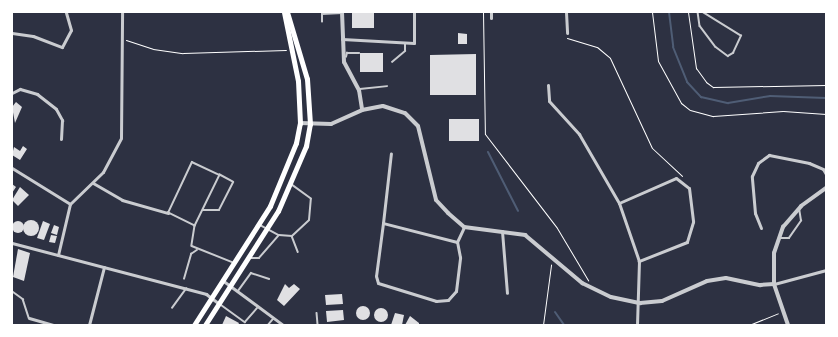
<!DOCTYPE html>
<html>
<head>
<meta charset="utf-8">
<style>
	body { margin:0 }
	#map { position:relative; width:838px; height:337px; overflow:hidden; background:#2d3142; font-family:Overpass,sans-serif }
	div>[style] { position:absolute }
	.stream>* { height:2px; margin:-1px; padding:0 1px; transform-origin:1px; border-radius:1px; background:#4f5d75 }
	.building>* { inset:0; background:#e0e0e3 }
	.round { border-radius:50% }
	.path>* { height:1px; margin:-0.5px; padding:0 0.5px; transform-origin:0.5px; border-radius:0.5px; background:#fff }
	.service>* { height:1.5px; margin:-0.75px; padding:0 0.75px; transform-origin:0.75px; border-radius:0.75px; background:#caccd0 }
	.minor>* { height:3px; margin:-1.5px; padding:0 1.5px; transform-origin:1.5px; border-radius:1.5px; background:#caccd0 }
	.tertiary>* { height:4px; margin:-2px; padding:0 2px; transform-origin:2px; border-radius:2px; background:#caccd0 }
	.primary>* { height:5px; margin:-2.5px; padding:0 2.5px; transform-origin:2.5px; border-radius:2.5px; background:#fff }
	span { translate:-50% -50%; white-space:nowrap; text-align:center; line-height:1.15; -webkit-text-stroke:3px #fff; paint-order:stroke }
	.frame { position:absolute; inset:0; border:13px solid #fff; pointer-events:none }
</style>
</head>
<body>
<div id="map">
	<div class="stream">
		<i style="left:669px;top:12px;width:35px;rotate:83deg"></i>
		<i style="left:673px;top:47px;width:38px;rotate:68deg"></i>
		<i style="left:687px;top:82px;width:21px;rotate:47deg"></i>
		<i style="left:701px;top:97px;width:28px;rotate:13deg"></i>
		<i style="left:728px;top:103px;width:43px;rotate:-9.5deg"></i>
		<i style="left:770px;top:96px;width:56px;rotate:2deg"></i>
		<i style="left:488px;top:152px;width:66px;rotate:63deg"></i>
		<i style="left:555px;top:312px;width:16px;rotate:55deg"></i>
	</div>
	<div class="building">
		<i style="clip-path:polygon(352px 12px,374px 12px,374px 28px,352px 28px)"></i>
		<i style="clip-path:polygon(458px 33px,467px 34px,467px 44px,458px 44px)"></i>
		<i style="clip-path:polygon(360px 53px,383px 53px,383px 72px,360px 72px)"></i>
		<i style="clip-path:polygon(476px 54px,476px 95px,430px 95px,430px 55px)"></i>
		<i style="clip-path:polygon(16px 102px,22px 107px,15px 123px,12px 107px)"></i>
		<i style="clip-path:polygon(449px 119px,479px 119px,479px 141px,449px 141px)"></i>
		<i style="clip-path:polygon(23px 146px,27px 149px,20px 160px,12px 155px,14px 147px,20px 151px)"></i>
		<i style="clip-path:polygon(12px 184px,16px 187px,12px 193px)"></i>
		<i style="clip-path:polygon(20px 187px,29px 195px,18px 206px,12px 200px)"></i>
		<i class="round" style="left:23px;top:220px;width:16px;height:16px"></i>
		<i style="clip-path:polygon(43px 221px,50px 224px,44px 240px,37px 238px)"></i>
		<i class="round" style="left:12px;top:221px;width:12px;height:12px"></i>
		<i style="clip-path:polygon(54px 225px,59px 227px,57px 235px,51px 233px)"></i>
		<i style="clip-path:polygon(51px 235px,57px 236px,55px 243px,49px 242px)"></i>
		<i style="clip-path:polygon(18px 249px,30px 253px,24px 281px,13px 277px)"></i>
		<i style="clip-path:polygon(285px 284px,289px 288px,294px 284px,300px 289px,284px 306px,277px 300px)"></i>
		<i style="clip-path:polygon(342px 294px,343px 304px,326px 305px,325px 295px)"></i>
		<i class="round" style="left:356px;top:306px;width:14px;height:14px"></i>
		<i class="round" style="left:374px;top:308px;width:14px;height:14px"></i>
		<i style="clip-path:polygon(343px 310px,344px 320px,327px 322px,326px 311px)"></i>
		<i style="clip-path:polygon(395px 313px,404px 315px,402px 325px,391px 325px)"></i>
		<i style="clip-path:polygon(226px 316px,239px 323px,238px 325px,222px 325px)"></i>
		<i style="clip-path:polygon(410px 316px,419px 323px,419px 325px,405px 325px)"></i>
	</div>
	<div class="path">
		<i style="left:483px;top:12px;width:122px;rotate:89.1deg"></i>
		<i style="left:485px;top:134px;width:118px;rotate:52.5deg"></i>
		<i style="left:557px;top:228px;width:61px;rotate:59.2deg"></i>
		<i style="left:652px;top:12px;width:49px;rotate:83deg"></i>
		<i style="left:658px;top:61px;width:48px;rotate:61.3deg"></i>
		<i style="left:681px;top:103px;width:11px;rotate:38deg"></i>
		<i style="left:690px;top:110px;width:24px;rotate:15deg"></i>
		<i style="left:713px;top:116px;width:70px;rotate:-4.1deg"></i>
		<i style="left:783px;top:111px;width:43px;rotate:4deg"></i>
		<i style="left:688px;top:12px;width:57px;rotate:81.9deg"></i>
		<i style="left:696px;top:68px;width:17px;rotate:54deg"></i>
		<i style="left:706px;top:82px;width:9px;rotate:36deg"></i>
		<i style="left:713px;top:87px;width:113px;rotate:-1deg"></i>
		<i style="left:567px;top:38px;width:31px;rotate:17deg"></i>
		<i style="left:597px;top:47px;width:17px;rotate:40deg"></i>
		<i style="left:610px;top:58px;width:99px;rotate:65deg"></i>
		<i style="left:652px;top:148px;width:41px;rotate:43deg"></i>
		<i style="left:126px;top:40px;width:28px;rotate:18deg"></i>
		<i style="left:153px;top:49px;width:30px;rotate:8deg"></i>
		<i style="left:183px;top:53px;width:103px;rotate:-1.7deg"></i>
		<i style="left:543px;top:325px;width:61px;rotate:-82.4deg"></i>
		<i style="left:749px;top:325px;width:31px;rotate:-22deg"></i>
	</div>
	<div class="service">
		<i style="left:698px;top:12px;width:14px;rotate:82deg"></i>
		<i style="left:700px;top:26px;width:26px;rotate:53deg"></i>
		<i style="left:716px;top:47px;width:15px;rotate:37deg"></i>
		<i style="left:728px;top:56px;width:6px;rotate:-31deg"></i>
		<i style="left:733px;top:53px;width:19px;rotate:-65deg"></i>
		<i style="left:741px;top:36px;width:46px;rotate:-148.4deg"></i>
		<i style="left:322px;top:22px;width:8px;rotate:-90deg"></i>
		<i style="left:322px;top:14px;width:20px;rotate:-3deg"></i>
		<i style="left:346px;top:57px;width:4px;rotate:-76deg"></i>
		<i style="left:347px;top:53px;width:12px"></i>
		<i style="left:392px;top:62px;width:17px;rotate:-40deg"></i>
		<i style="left:405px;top:51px;width:7px;rotate:-90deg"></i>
		<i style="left:360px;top:89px;width:27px;rotate:-6deg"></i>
		<i style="left:203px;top:210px;width:16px"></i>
		<i style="left:219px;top:210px;width:31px;rotate:-63deg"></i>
		<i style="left:233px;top:182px;width:15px;rotate:-152deg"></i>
		<i style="left:260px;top:225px;width:21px;rotate:28deg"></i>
		<i style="left:279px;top:235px;width:13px;rotate:4deg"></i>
		<i style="left:292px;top:236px;width:17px;rotate:69deg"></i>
		<i style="left:195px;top:226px;width:30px;rotate:-154deg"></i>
		<i style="left:168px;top:213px;width:56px;rotate:-64.8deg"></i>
		<i style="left:192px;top:162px;width:31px;rotate:25deg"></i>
		<i style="left:220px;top:175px;width:57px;rotate:116.1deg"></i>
		<i style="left:195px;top:226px;width:20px;rotate:99deg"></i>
		<i style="left:192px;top:246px;width:43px;rotate:21.8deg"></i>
		<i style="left:292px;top:236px;width:23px;rotate:-43deg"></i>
		<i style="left:309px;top:220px;width:21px;rotate:-85deg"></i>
		<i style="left:311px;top:199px;width:24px;rotate:-144deg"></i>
		<i style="left:781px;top:238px;width:8px"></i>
		<i style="left:789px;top:238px;width:21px;rotate:-55deg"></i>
		<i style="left:801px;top:221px;width:12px;rotate:-99deg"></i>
		<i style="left:249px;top:258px;width:10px"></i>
		<i style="left:259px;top:258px;width:30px;rotate:-49deg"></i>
		<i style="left:184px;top:279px;width:26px;rotate:-74deg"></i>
		<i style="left:191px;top:254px;width:7px;rotate:-34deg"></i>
		<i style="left:12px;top:291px;width:14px;rotate:36deg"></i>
		<i style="left:23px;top:299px;width:20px;rotate:72deg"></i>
		<i style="left:238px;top:291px;width:22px;rotate:-54deg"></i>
		<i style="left:251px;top:273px;width:19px;rotate:18deg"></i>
		<i style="left:220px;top:304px;width:31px;rotate:36deg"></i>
		<i style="left:245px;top:322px;width:18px;rotate:-49deg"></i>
		<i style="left:172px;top:308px;width:24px;rotate:-54deg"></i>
		<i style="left:317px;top:313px;width:12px;rotate:85deg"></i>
		<i style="left:268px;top:325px;width:8px;rotate:-50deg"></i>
	</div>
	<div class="minor">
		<i style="left:566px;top:12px;width:21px;rotate:87deg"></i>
		<i style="left:491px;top:18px;width:6px;rotate:-90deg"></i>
		<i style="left:12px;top:33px;width:21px;rotate:8deg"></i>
		<i style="left:33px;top:36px;width:31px;rotate:21deg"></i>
		<i style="left:62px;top:47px;width:19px;rotate:-62deg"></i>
		<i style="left:71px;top:30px;width:19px;rotate:-106deg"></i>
		<i style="left:342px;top:39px;width:72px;rotate:3.2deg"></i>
		<i style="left:414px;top:43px;width:31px;rotate:-90deg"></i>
		<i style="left:548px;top:85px;width:16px;rotate:86deg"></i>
		<i style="left:549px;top:101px;width:45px;rotate:47.7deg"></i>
		<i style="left:579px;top:134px;width:80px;rotate:59.9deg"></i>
		<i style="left:619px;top:203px;width:61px;rotate:71deg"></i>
		<i style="left:639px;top:261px;width:62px;rotate:91.8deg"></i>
		<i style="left:12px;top:93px;width:9px;rotate:-27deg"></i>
		<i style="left:20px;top:89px;width:18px;rotate:16deg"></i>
		<i style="left:37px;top:94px;width:24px;rotate:38deg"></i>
		<i style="left:56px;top:109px;width:13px;rotate:61deg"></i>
		<i style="left:62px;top:120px;width:19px;rotate:93deg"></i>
		<i style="left:12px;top:168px;width:68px;rotate:31.8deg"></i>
		<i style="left:93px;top:183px;width:34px;rotate:30deg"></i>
		<i style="left:122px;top:200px;width:48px;rotate:15.8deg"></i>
		<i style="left:619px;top:203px;width:62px;rotate:-23.7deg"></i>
		<i style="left:676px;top:178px;width:16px;rotate:38deg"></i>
		<i style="left:689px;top:188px;width:34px;rotate:83deg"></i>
		<i style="left:693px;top:222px;width:21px;rotate:107deg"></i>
		<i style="left:687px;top:242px;width:52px;rotate:158.4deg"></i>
		<i style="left:70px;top:204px;width:46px;rotate:-44.1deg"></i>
		<i style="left:103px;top:172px;width:38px;rotate:-62deg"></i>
		<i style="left:121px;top:138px;width:126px;rotate:-89.5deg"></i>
		<i style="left:383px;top:223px;width:70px;rotate:-83.5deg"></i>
		<i style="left:761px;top:228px;width:16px;rotate:-112deg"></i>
		<i style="left:755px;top:213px;width:37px;rotate:-95deg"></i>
		<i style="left:752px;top:176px;width:14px;rotate:-65deg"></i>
		<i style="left:758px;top:163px;width:14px;rotate:-36deg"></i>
		<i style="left:769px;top:155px;width:41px;rotate:11.3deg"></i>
		<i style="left:809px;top:163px;width:15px;rotate:23deg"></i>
		<i style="left:823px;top:169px;width:6px;rotate:59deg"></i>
		<i style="left:502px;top:231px;width:62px;rotate:85.4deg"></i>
		<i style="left:457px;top:242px;width:76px;rotate:-165.6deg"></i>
		<i style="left:383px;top:223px;width:53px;rotate:97.5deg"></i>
		<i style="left:376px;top:276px;width:7px;rotate:74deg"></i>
		<i style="left:378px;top:283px;width:61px;rotate:17.2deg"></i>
		<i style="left:436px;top:301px;width:12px;rotate:-5deg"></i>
		<i style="left:448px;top:300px;width:12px;rotate:-48deg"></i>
		<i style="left:456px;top:291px;width:34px;rotate:-83deg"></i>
		<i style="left:460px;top:257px;width:15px;rotate:-101deg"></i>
		<i style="left:457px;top:242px;width:17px;rotate:-65deg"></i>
		<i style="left:12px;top:243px;width:201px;rotate:14.7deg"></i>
		<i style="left:206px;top:294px;width:15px;rotate:37deg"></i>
		<i style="left:58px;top:255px;width:52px;rotate:-76.8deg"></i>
		<i style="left:222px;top:280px;width:76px;rotate:36.4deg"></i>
		<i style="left:774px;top:284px;width:54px;rotate:-15.1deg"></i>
		<i style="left:29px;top:318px;width:26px;rotate:16deg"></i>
		<i style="left:89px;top:325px;width:60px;rotate:-75.5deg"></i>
	</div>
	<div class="tertiary">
		<i style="left:342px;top:12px;width:50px;rotate:87.7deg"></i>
		<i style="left:344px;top:62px;width:32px;rotate:62deg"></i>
		<i style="left:359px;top:90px;width:20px;rotate:81deg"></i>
		<i style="left:300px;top:123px;width:31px;rotate:2deg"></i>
		<i style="left:331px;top:124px;width:34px;rotate:-24deg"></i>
		<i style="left:362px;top:110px;width:21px;rotate:-11deg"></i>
		<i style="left:383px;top:106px;width:23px;rotate:18deg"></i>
		<i style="left:405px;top:113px;width:18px;rotate:45deg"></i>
		<i style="left:418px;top:126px;width:76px;rotate:76.3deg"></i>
		<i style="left:436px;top:200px;width:18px;rotate:47deg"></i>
		<i style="left:448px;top:213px;width:21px;rotate:41deg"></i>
		<i style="left:464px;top:227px;width:62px;rotate:7.5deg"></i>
		<i style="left:525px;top:235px;width:75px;rotate:40.1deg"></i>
		<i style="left:582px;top:283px;width:32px;rotate:26deg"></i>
		<i style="left:611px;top:297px;width:30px;rotate:12deg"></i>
		<i style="left:640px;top:303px;width:22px;rotate:-5deg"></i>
		<i style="left:662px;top:301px;width:49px;rotate:-24deg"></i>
		<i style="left:707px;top:281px;width:19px;rotate:-9deg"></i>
		<i style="left:726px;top:278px;width:35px;rotate:12deg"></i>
		<i style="left:760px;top:285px;width:14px;rotate:-4deg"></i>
		<i style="left:788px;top:325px;width:43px;rotate:-108.9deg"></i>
		<i style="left:774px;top:284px;width:31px;rotate:-90deg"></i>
		<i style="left:774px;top:253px;width:28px;rotate:-71deg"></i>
		<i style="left:783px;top:227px;width:28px;rotate:-49deg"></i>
		<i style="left:801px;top:206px;width:31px;rotate:-36deg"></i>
	</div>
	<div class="primary">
		<i style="left:194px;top:325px;width:141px;rotate:-57.4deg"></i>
		<i style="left:270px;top:206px;width:68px;rotate:-67.6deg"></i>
		<i style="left:296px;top:143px;width:20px;rotate:-79deg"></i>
		<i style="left:300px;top:123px;width:42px;rotate:-92.7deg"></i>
		<i style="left:298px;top:81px;width:70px;rotate:-101.5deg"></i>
		<i style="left:205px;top:325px;width:135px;rotate:-57.4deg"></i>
		<i style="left:278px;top:211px;width:71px;rotate:-66.7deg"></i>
		<i style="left:306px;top:146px;width:22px;rotate:-80deg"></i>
		<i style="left:310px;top:124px;width:45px;rotate:-93.8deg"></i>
		<i style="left:307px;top:79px;width:70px;rotate:-106.6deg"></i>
	</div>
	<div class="frame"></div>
</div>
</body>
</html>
